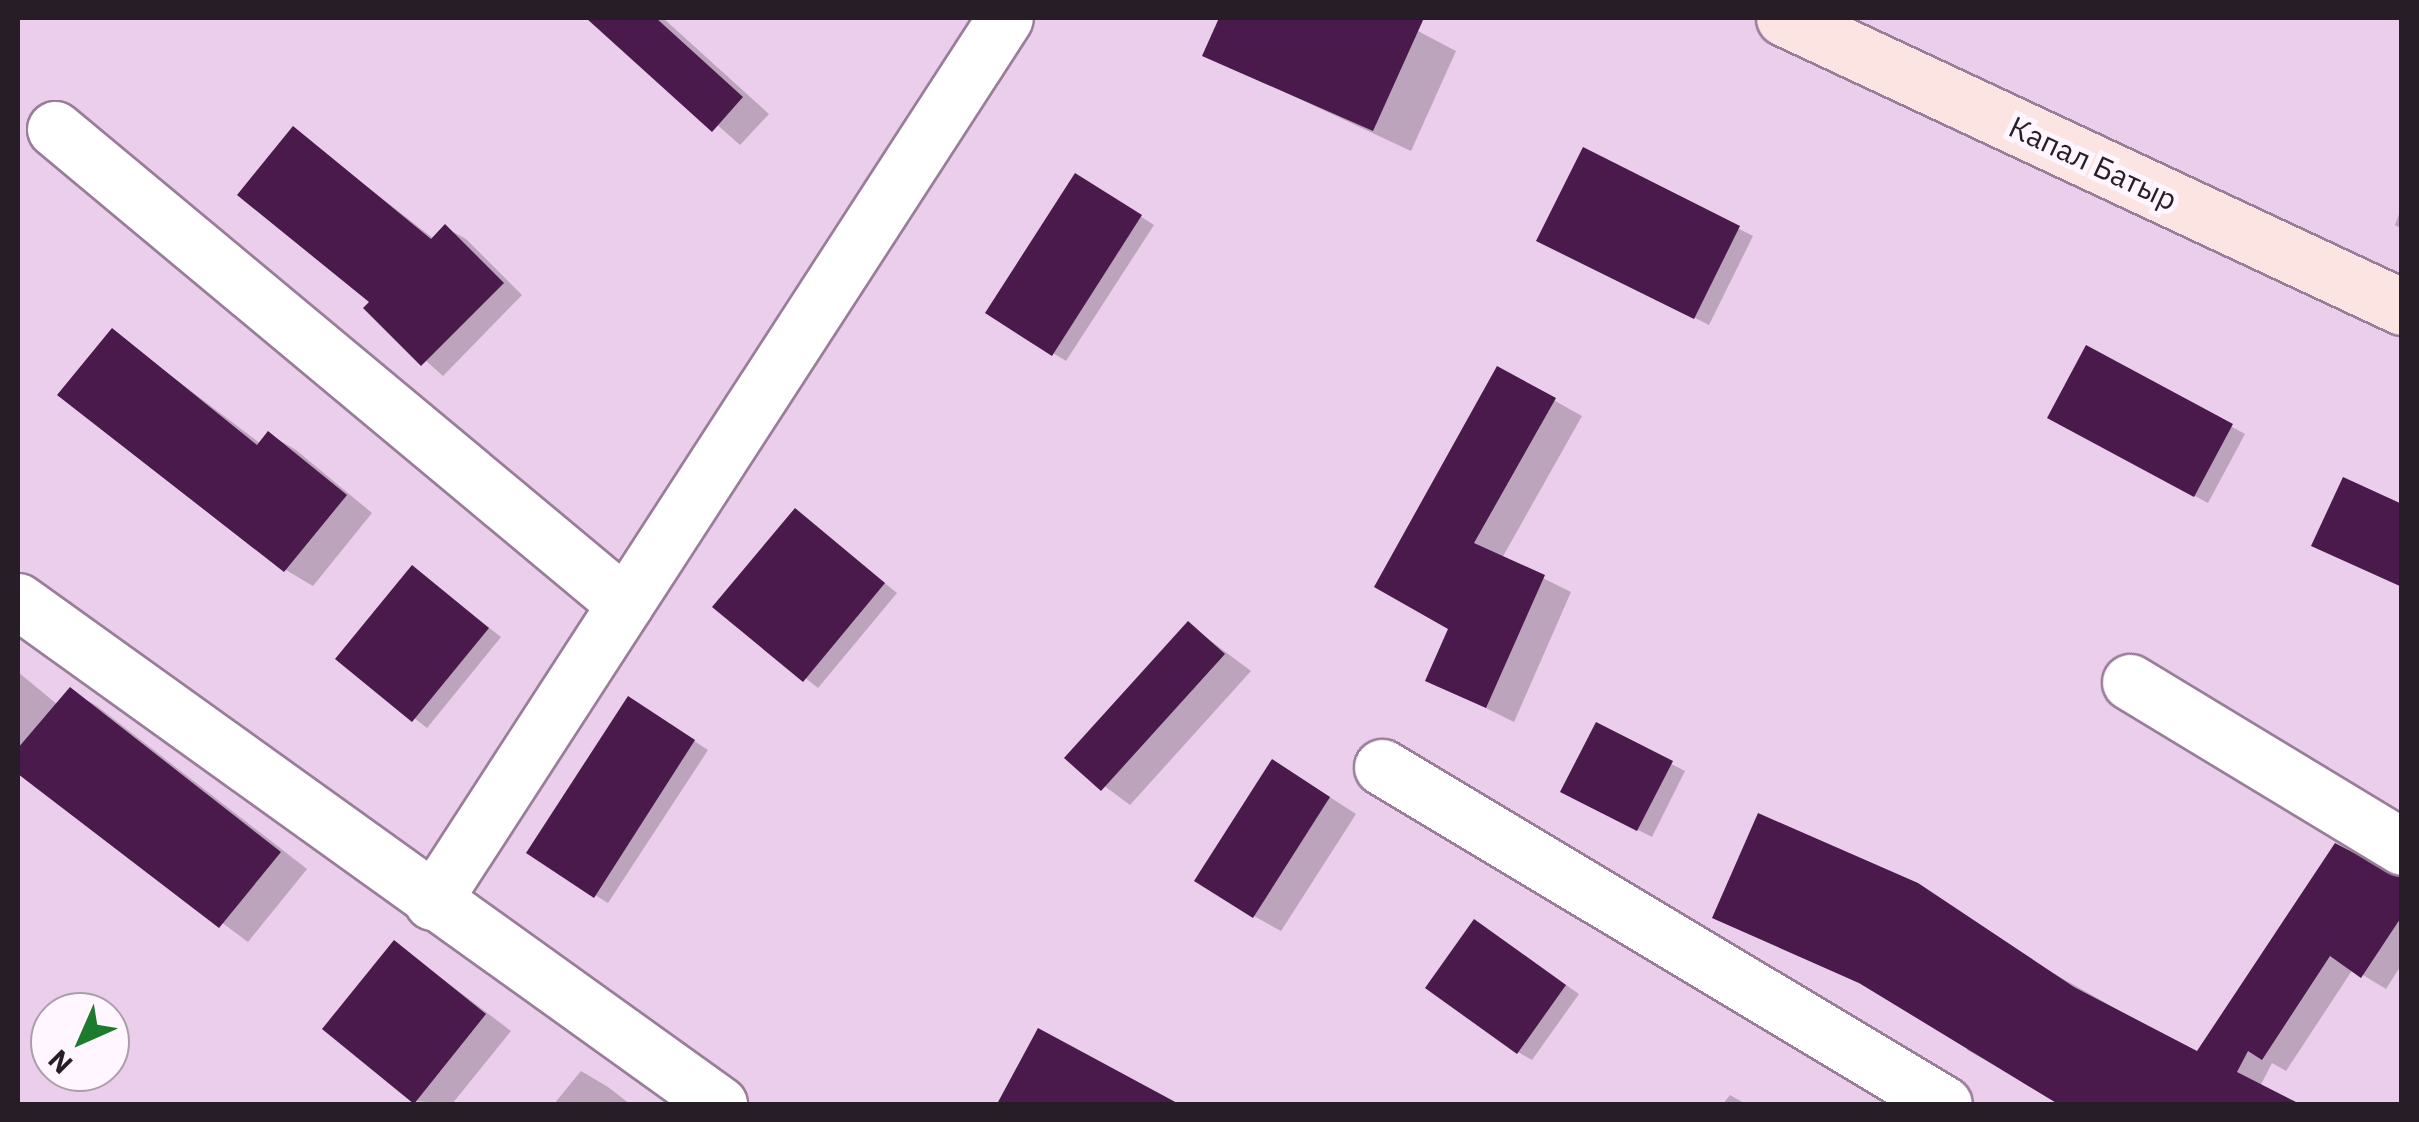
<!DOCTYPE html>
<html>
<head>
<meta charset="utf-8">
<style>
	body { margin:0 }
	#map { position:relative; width:2419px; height:1122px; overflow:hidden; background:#eaceeb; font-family:"IBM Plex Sans",sans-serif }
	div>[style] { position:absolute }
	.shadow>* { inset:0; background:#0003 }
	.building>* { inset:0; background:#491a4b }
	.roads { filter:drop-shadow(2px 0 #997e99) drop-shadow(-2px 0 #997e99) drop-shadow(0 2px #997e99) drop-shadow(0 -2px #997e99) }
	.minor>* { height:55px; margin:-27.5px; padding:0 27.5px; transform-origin:27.5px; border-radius:27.5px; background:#fff }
	.secondary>* { height:55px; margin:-27.5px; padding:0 27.5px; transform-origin:27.5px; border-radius:27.5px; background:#fbe4e1 }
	span { translate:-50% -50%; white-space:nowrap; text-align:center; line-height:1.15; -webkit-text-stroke:10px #fff6ff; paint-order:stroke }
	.street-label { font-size:30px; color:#271d27 }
	.frame { position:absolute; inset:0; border:20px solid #271d27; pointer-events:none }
	.north { position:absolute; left:30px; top:992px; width:100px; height:100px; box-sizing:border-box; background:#fff6ff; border:2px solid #a99fa9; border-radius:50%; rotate:225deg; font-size:28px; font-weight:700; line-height:40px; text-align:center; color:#271d27 }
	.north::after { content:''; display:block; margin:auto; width:35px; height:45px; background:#1c7b2d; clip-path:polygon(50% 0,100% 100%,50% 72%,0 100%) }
</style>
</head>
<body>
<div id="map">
	<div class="shadow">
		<i style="clip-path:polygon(597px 18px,663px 18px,769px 114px,740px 145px)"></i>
		<i style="clip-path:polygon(1222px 18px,1393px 18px,1456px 51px,1411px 151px,1205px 55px)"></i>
		<i style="clip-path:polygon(293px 129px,434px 239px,446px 228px,466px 239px,522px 295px,443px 376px,367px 308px,372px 302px)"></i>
		<i style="clip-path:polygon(1584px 150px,1753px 236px,1709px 325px,1553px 247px)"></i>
		<i style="clip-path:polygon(1090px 184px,1154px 225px,1066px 361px,1053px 353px)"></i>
		<i style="clip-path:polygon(2402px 206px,2402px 229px,2395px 225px)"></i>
		<i style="clip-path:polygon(112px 331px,261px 444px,269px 434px,296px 450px,372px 513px,313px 586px,286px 570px)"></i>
		<i style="clip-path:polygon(2087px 348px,2245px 434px,2208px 503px,2050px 417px)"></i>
		<i style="clip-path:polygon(1498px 369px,1582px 416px,1502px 558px,1571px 592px,1514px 722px,1429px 680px,1451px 628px)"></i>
		<i style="clip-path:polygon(795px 511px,897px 593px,818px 688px,716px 607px)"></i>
		<i style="clip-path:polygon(412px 568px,501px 637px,427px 728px,338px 659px)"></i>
		<i style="clip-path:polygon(1188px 624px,1251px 671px,1130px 805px,1067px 758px)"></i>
		<i style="clip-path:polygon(18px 672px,58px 705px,70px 691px,97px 706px,307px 869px,248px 942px,18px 771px)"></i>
		<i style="clip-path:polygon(642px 707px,708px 750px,608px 903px,595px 895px)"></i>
		<i style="clip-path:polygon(1597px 726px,1685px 771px,1652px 837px,1577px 799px)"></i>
		<i style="clip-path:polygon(1300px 778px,1356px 814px,1281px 931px,1254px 916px)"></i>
		<i style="clip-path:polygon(1759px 816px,1878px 992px,1715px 917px)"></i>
		<i style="clip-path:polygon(2402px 878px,2402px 964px,2386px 989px,2353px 969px,2286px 1071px,2272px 1063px,2251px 1104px,2066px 1104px,1967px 1050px,2019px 954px,2198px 1055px)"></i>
		<i style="clip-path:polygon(1488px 930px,1579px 994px,1532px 1060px,1518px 1052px)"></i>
		<i style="clip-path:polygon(395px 943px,511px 1031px,452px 1104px,415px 1101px)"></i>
		<i style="clip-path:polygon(1039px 1031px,1139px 1086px,1129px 1104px,999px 1104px)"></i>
		<i style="clip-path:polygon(581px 1071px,608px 1087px,630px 1104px,554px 1104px)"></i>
		<i style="clip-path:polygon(1730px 1095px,1744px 1103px,1745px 1104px,1723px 1104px)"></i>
	</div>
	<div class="building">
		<i style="clip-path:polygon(586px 18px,656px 18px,743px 97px,712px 132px)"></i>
		<i style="clip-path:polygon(1219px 18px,1424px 18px,1373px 131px,1202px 56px)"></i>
		<i style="clip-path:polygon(293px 126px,431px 239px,445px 224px,504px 283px,421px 366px,363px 308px,369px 302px,237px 195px)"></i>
		<i style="clip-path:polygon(1583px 147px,1740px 226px,1694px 319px,1536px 241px)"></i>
		<i style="clip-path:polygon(1075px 173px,1142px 215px,1052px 356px,985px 313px)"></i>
		<i style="clip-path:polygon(112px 328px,257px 445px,268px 431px,347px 495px,284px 572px,57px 395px)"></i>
		<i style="clip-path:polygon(2086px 345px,2233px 424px,2194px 497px,2047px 418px)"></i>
		<i style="clip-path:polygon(1497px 366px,1556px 398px,1474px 543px,1545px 575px,1486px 708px,1425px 681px,1448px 629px,1374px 587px)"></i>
		<i style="clip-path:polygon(2343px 477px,2402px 504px,2402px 587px,2311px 546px)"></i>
		<i style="clip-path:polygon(795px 508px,885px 583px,803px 682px,712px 607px)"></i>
		<i style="clip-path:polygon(412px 565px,489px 628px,412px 722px,335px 659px)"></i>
		<i style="clip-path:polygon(1188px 621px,1225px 654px,1101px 791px,1064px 758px)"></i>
		<i style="clip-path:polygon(70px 687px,281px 852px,219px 928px,18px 774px,18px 748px)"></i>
		<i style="clip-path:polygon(628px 696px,695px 740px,594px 898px,526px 853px)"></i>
		<i style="clip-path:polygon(1596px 722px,1673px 761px,1637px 831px,1560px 792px)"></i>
		<i style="clip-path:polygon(1272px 759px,1330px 797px,1253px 918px,1194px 881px)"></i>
		<i style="clip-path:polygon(1758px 813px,1918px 883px,2074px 987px,2197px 1051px,2335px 843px,2402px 878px,2402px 916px,2361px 978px,2330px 956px,2262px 1060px,2248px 1051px,2237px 1072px,2300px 1104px,2058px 1104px,1859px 983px,1712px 918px)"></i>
		<i style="clip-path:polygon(1474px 919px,1566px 985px,1517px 1054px,1425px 988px)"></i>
		<i style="clip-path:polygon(394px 940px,486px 1014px,414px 1104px,322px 1029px)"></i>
		<i style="clip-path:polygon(1038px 1028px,1179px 1104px,997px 1104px)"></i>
	</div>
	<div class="roads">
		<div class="minor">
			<i style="left:55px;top:129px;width:742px;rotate:39.81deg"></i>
			<i style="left:18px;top:601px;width:863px;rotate:35.66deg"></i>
			<i style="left:2130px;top:682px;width:318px;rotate:31.2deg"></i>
			<i style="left:1382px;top:767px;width:655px;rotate:30.95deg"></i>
			<i style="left:432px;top:902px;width:1053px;rotate:-57.05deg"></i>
		</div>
		<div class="secondary">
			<i style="left:1784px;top:18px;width:682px;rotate:25.06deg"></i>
		</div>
	</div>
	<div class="street-label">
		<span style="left:2093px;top:163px;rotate:25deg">Капал Батыр</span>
	</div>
	<div class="frame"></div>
	<div class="north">N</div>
</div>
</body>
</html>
